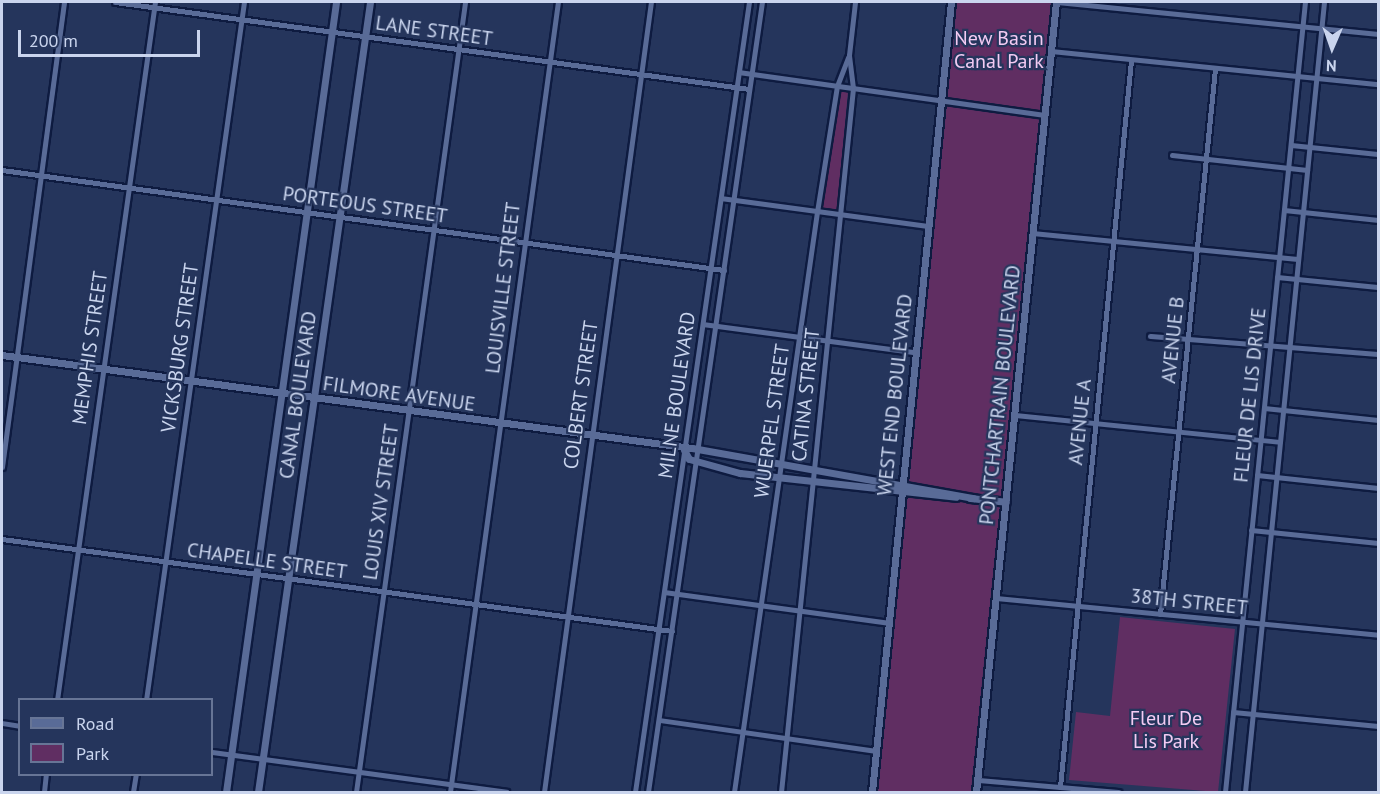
<!DOCTYPE html>
<html>
<head>
<meta charset="utf-8">
<style>
	body { margin:0 }
	#map { position:relative; width:1380px; height:794px; overflow:hidden; background:#25355c; font-family:"PT Sans",sans-serif }
	div>[style] { position:absolute }
	.green>* { inset:0; background:#602e62 }
	.roads { filter:drop-shadow(2px 0 #0e1b40) drop-shadow(-2px 0 #0e1b40) drop-shadow(0 2px #0e1b40) drop-shadow(0 -2px #0e1b40) }
	.street>* { height:5px; margin:-2.5px; padding:0 2.5px; transform-origin:2.5px; border-radius:2.5px; background:#596b97 }
	.secondary>* { height:7px; margin:-3.5px; padding:0 3.5px; transform-origin:3.5px; border-radius:3.5px; background:#596b97 }
	span { translate:-50% -50%; white-space:nowrap; text-align:center; line-height:1.15; -webkit-text-stroke:4.5px #25355c; paint-order:stroke }
	.street-label { font-size:20px; color:#cad5ee }
	.park-label { font-size:20px; color:#f4cbf3 }
	.frame { position:absolute; inset:0; border:3px solid #cad5ee; pointer-events:none }
	.legend { position:absolute; left:18px; top:698px; width:195px; height:78px; box-sizing:border-box; background:#25355c; border:2px solid #677596; margin:0; padding:8px 10px; list-style:none; font-size:18px; color:#cad5ee }
	.legend li { display:flex; align-items:center; gap:12px; height:30px }
	.legend b { width:30px; border:2px solid #677596 }
	.north { position:absolute; left:1302px; top:18px; width:60px; height:60px; -webkit-text-stroke:4px #25355c; paint-order:stroke; rotate:182deg; font-size:16px; font-weight:700; line-height:24px; text-align:center; color:#cad5ee }
	.north::after { content:''; display:block; margin:auto; width:21px; height:27px; background:#cad5ee; clip-path:polygon(50% 0,100% 100%,50% 72%,0 100%) }
	.scale { position:absolute; left:18px; top:30px; width:182px; height:27px; box-sizing:border-box; border:3px solid #cad5ee; border-top:0; padding-left:8px; font-size:18px; line-height:21px; white-space:nowrap; color:#cad5ee; -webkit-text-stroke:4px #25355c; paint-order:stroke }
</style>
</head>
<body>
<div id="map">
	<div class="green">
		<i style="clip-path:polygon(957px 2px,1051px 2px,971px 792px,878px 792px)"></i>
		<i style="clip-path:polygon(839px 91px,848px 92px,837px 211px,822px 208px)"></i>
		<i style="clip-path:polygon(1120px 617px,1235px 629px,1218px 792px,1069px 780px,1076px 712px,1110px 716px)"></i>
	</div>
	<div class="roads">
		<div class="street">
			<i style="left:115px;top:2px;width:640px;rotate:7.81deg"></i>
			<i style="left:1057px;top:2px;width:323px;rotate:5.7deg"></i>
			<i style="left:1051px;top:51px;width:329px;rotate:5.8deg"></i>
			<i style="left:739px;top:72px;width:308px;rotate:8deg"></i>
			<i style="left:1291px;top:145px;width:87px;rotate:5.9deg"></i>
			<i style="left:1172px;top:155px;width:136px;rotate:6.3deg"></i>
			<i style="left:2px;top:170px;width:729px;rotate:7.89deg"></i>
			<i style="left:721px;top:198px;width:210px;rotate:7.7deg"></i>
			<i style="left:1284px;top:210px;width:95px;rotate:6.1deg"></i>
			<i style="left:1032px;top:233px;width:267px;rotate:5.6deg"></i>
			<i style="left:1277px;top:277px;width:101px;rotate:5.7deg"></i>
			<i style="left:703px;top:324px;width:213px;rotate:7.6deg"></i>
			<i style="left:1150px;top:336px;width:229px;rotate:4.5deg"></i>
			<i style="left:1264px;top:408px;width:115px;rotate:6deg"></i>
			<i style="left:1015px;top:415px;width:266px;rotate:5.8deg"></i>
			<i style="left:2px;top:467px;width:469px;rotate:-82.4deg"></i>
			<i style="left:1257px;top:475px;width:122px;rotate:6.1deg"></i>
			<i style="left:1251px;top:530px;width:128px;rotate:5.8deg"></i>
			<i style="left:2px;top:539px;width:676px;rotate:7.82deg"></i>
			<i style="left:664px;top:592px;width:228px;rotate:7.8deg"></i>
			<i style="left:996px;top:598px;width:384px;rotate:5.5deg"></i>
			<i style="left:1160px;top:614px;width:548px;rotate:-84.24deg"></i>
			<i style="left:57px;top:700px;width:705px;rotate:-82.01deg"></i>
			<i style="left:146px;top:700px;width:705px;rotate:-82.01deg"></i>
			<i style="left:1233px;top:712px;width:146px;rotate:5.5deg"></i>
			<i style="left:659px;top:720px;width:219px;rotate:8.1deg"></i>
			<i style="left:2px;top:723px;width:18px;rotate:9deg"></i>
			<i style="left:212px;top:752px;width:297px;rotate:7.7deg"></i>
			<i style="left:978px;top:780px;width:141px;rotate:4.9deg"></i>
			<i style="left:1060px;top:787px;width:730px;rotate:-84.42deg"></i>
			<i style="left:44px;top:792px;width:18px;rotate:-84deg"></i>
			<i style="left:133px;top:792px;width:18px;rotate:-81deg"></i>
			<i style="left:356px;top:792px;width:797px;rotate:-82.14deg"></i>
			<i style="left:450px;top:792px;width:797px;rotate:-82.22deg"></i>
			<i style="left:544px;top:792px;width:797px;rotate:-82.29deg"></i>
			<i style="left:635px;top:792px;width:798px;rotate:-81.79deg"></i>
			<i style="left:648px;top:792px;width:798px;rotate:-81.79deg"></i>
			<i style="left:734px;top:792px;width:586px;rotate:-81.86deg"></i>
			<i style="left:817px;top:212px;width:128px;rotate:-81deg"></i>
			<i style="left:837px;top:86px;width:31px;rotate:-69deg"></i>
			<i style="left:781px;top:792px;width:708px;rotate:-84.16deg"></i>
			<i style="left:853px;top:88px;width:33px;rotate:-97deg"></i>
			<i style="left:849px;top:55px;width:53px;rotate:-83.5deg"></i>
			<i style="left:1225px;top:792px;width:794px;rotate:-84.22deg"></i>
			<i style="left:1245px;top:792px;width:794px;rotate:-84.29deg"></i>
		</div>
		<div class="secondary">
			<i style="left:2px;top:355px;width:696px;rotate:7.68deg"></i>
			<i style="left:692px;top:448px;width:286px;rotate:10.1deg"></i>
			<i style="left:684px;top:450px;width:10px;rotate:61deg"></i>
			<i style="left:689px;top:459px;width:53px;rotate:15.4deg"></i>
			<i style="left:740px;top:473px;width:217px;rotate:6.3deg"></i>
			<i style="left:970px;top:498px;width:36px;rotate:6deg"></i>
			<i style="left:226px;top:792px;width:798px;rotate:-82.07deg"></i>
			<i style="left:258px;top:792px;width:798px;rotate:-81.93deg"></i>
			<i style="left:872px;top:792px;width:794px;rotate:-84.29deg"></i>
			<i style="left:976px;top:792px;width:794px;rotate:-84.22deg"></i>
		</div>
	</div>
	<div class="street-label">
		<span style="left:434px;top:31px;rotate:8deg">LANE STREET</span>
		<span style="left:365px;top:205px;rotate:8deg">PORTEOUS STREET</span>
		<span style="left:503px;top:288px;rotate:-83deg">LOUISVILLE STREET</span>
		<span style="left:1173px;top:340px;rotate:-84deg">AVENUE B</span>
		<span style="left:90px;top:348px;rotate:-82deg">MEMPHIS STREET</span>
		<span style="left:180px;top:348px;rotate:-82deg">VICKSBURG STREET</span>
		<span style="left:399px;top:394px;rotate:8deg">FILMORE AVENUE</span>
		<span style="left:298px;top:395px;rotate:-82deg">CANAL BOULEVARD</span>
		<span style="left:581px;top:395px;rotate:-82deg">COLBERT STREET</span>
		<span style="left:677px;top:395px;rotate:-82deg">MILNE BOULEVARD</span>
		<span style="left:806px;top:395px;rotate:-84deg">CATINA STREET</span>
		<span style="left:895px;top:395px;rotate:-84deg">WEST END BOULEVARD</span>
		<span style="left:1000px;top:395px;rotate:-84deg">PONTCHARTRAIN BOULEVARD</span>
		<span style="left:1250px;top:395px;rotate:-84deg">FLEUR DE LIS DRIVE</span>
		<span style="left:772px;top:421px;rotate:-82deg">WUERPEL STREET</span>
		<span style="left:1080px;top:422px;rotate:-84deg">AVENUE A</span>
		<span style="left:381px;top:502px;rotate:-82deg">LOUIS XIV STREET</span>
		<span style="left:267px;top:561px;rotate:8deg">CHAPELLE STREET</span>
		<span style="left:1189px;top:602px;rotate:6deg">38TH STREET</span>
	</div>
	<div class="park-label">
		<span style="left:999px;top:50px">New Basin<br>Canal Park</span>
		<span style="left:1166px;top:730px">Fleur De<br>Lis Park</span>
	</div>
	<div class="frame"></div>
	<ul class="legend">
	<li><b style="height:8px;background:#596b97"></b>Road</li>
	<li><b style="height:16px;background:#602e62"></b>Park</li>
	</ul>
	<div class="north">N</div>
	<div class="scale">200 m</div>
</div>
</body>
</html>
